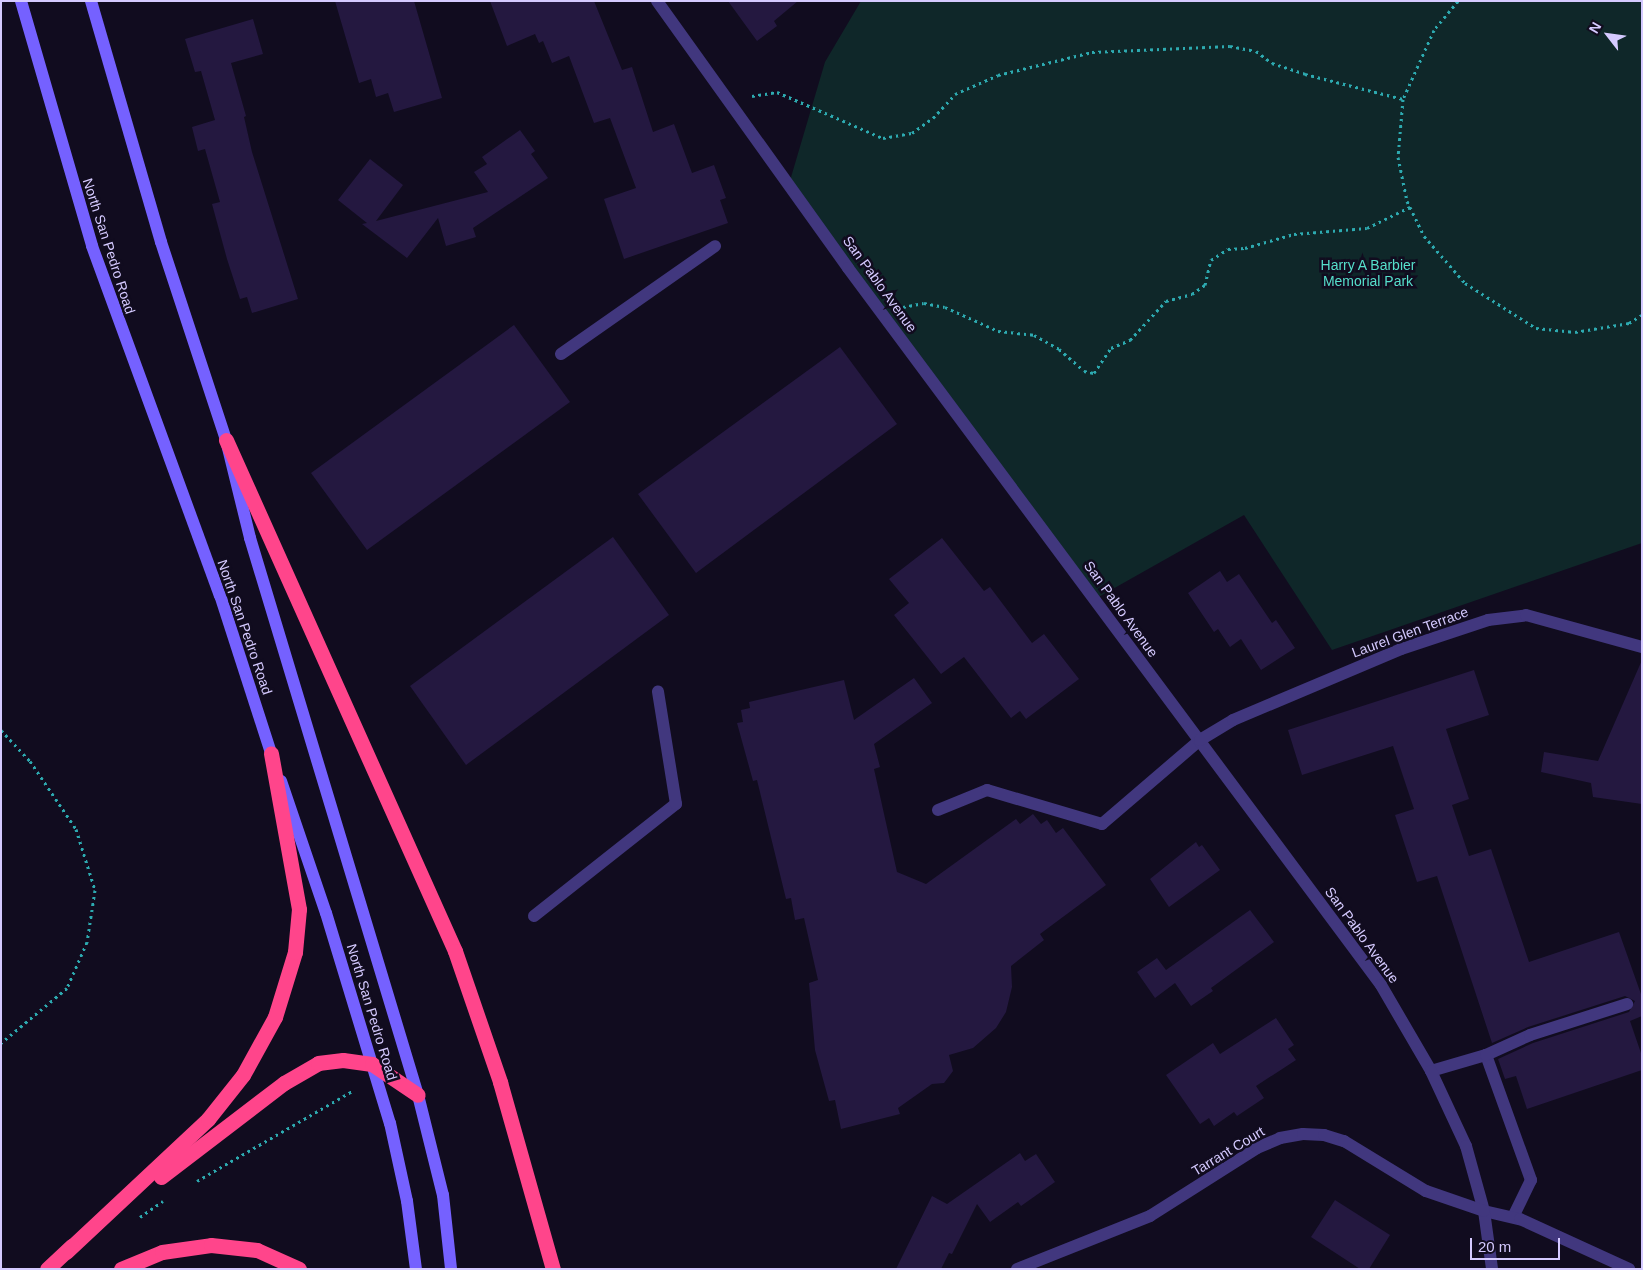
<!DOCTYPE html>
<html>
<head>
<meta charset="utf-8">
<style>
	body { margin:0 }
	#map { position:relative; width:1643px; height:1270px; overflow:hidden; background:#110c1f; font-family:Helvetica,sans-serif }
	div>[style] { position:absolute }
	.green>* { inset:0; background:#0f2729 }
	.building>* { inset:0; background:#241840 }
	.path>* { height:3px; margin-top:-1.5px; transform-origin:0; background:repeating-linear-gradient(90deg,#2daab0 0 2.5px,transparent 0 6.5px) }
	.lane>* { height:12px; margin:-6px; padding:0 6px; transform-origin:6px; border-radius:6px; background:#41377e }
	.street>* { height:12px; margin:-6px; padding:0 6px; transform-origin:6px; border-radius:6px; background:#41377e }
	.secondary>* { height:12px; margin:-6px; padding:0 6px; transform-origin:6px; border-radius:6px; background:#7561ff }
	.highway>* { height:15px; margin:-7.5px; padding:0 7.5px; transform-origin:7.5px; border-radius:7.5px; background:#ff458b }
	span { translate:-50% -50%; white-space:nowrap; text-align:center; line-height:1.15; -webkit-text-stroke:5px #110c1f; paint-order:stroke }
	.street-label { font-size:14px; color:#d5caff }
	.park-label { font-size:14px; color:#56dfcb }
	.frame { position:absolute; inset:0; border:2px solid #d5caff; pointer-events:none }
	.north { position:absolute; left:1583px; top:10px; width:50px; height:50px; -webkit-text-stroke:4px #110c1f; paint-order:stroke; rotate:300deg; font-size:14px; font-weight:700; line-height:20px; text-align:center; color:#d5caff }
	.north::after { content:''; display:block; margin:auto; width:18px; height:22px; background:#d5caff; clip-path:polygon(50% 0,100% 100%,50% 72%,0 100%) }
	.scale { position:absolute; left:1470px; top:1238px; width:90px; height:22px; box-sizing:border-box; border:2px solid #d5caff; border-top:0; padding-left:6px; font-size:15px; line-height:18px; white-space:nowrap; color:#d5caff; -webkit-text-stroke:4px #110c1f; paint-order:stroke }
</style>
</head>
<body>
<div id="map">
	<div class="green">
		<i style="clip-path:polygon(861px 1px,1642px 1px,1642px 543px,1332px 650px,1244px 515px,1095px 599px,789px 184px,825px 62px)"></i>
	</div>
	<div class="building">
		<i style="clip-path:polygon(335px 1px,414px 1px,442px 98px,394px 112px,388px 93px,376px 97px,371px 79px,359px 83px)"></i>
		<i style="clip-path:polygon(490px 1px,594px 1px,622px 70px,632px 67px,653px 132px,674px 124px,692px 173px,714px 165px,726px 198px,720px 200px,728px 223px,624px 259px,604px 199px,636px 188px,610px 118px,594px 123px,569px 56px,552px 63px,543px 41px,539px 43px,535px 34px,507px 46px)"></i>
		<i style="clip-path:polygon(728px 1px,798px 1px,774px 21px,777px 26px,757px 41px)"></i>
		<i style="clip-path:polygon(253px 19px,263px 54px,231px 63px,246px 116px,244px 117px,252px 152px,298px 299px,252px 313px,247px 297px,240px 299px,227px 259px,212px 204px,220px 202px,205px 149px,198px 151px,192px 127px,215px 120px,201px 71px,195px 72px,185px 39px)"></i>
		<i style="clip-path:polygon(520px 130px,535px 151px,531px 154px,548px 178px,473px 228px,476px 237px,446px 246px,438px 218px,407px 258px,362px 224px,367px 223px,338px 200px,370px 159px,403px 185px,376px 221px,488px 192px,474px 172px,487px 164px,482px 157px)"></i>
		<i style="clip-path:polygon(514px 325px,570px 402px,367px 550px,311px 473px)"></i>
		<i style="clip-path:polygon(840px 347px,897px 424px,696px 573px,638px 494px)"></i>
		<i style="clip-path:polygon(613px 537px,669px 615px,466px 765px,410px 686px)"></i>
		<i style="clip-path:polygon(942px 538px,984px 591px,990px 587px,1032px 643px,1044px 634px,1079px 679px,1026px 719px,1020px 711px,1011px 718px,964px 657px,941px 674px,894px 615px,909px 603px,889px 579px)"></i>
		<i style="clip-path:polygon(1220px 571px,1227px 582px,1239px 574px,1272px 623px,1276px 620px,1295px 648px,1261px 670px,1241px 639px,1230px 647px,1218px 629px,1214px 632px,1188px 593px)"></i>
		<i style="clip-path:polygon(1642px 660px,1642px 804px,1593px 797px,1591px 783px,1541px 772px,1544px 752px,1598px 761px)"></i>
		<i style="clip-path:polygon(1474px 670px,1489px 715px,1446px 729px,1469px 799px,1452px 805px,1469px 856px,1491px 849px,1529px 962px,1619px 932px,1642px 997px,1642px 1016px,1630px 1021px,1642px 1056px,1642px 1070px,1527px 1109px,1516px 1076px,1505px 1079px,1498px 1059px,1533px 1043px,1629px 1012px,1635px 1001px,1625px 996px,1528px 1027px,1492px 1043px,1437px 876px,1417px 882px,1395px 815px,1414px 809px,1393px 746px,1302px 775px,1288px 730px)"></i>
		<i style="clip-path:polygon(914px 678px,932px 703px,874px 744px,880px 767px,874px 769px,897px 872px,926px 884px,1016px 819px,1020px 824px,1033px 814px,1041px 824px,1047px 820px,1056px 833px,1063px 828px,1106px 885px,1040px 934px,1044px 940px,1011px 966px,1012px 987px,1006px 1012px,996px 1028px,973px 1048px,949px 1055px,953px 1071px,944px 1083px,932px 1084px,898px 1108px,900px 1114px,841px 1129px,835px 1100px,829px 1101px,815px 1050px,809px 983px,818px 980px,804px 918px,795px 920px,791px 898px,786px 899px,757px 780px,753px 781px,737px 723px,743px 722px,741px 710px,750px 708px,749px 702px,844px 680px,854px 720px)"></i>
		<i style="clip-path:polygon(1196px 842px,1199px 847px,1202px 845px,1220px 870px,1169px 907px,1150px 879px)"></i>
		<i style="clip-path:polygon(1250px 910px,1274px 942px,1211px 988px,1213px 991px,1191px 1006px,1175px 983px,1155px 998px,1137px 972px,1157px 958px,1166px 970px)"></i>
		<i style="clip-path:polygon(1276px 1018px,1294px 1045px,1288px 1049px,1296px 1060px,1256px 1086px,1264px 1098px,1237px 1116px,1234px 1112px,1214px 1126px,1209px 1118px,1200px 1124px,1166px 1075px,1213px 1043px,1220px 1054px)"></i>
		<i style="clip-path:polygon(1020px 1153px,1025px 1161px,1036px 1154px,1055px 1182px,1021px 1206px,1018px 1202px,990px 1222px,977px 1204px,952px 1254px,949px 1253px,941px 1269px,896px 1269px,932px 1196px,947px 1204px)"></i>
		<i style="clip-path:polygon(1335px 1200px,1390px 1235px,1369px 1269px,1360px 1269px,1311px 1237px)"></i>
	</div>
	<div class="path">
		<i style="left:1458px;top:1px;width:38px;rotate:130deg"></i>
		<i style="left:1434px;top:30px;width:76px;rotate:114.2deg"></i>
		<i style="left:1403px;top:99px;width:58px;rotate:94.9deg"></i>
		<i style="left:1398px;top:157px;width:45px;rotate:78.4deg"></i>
		<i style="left:1407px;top:201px;width:39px;rotate:64deg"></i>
		<i style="left:1424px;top:236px;width:62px;rotate:48.9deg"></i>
		<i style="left:1465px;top:283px;width:84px;rotate:32.4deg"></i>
		<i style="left:1536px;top:328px;width:39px;rotate:6deg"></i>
		<i style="left:1575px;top:332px;width:55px;rotate:-9.5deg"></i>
		<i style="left:1629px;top:323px;width:15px;rotate:-32deg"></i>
		<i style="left:752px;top:96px;width:25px;rotate:-9deg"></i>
		<i style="left:777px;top:92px;width:116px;rotate:23.5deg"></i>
		<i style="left:883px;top:138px;width:29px;rotate:-10deg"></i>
		<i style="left:912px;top:133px;width:26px;rotate:-36deg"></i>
		<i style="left:933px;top:118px;width:33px;rotate:-47deg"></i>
		<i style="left:955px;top:94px;width:47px;rotate:-23.8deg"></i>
		<i style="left:998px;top:75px;width:97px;rotate:-13.7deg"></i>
		<i style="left:1092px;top:52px;width:138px;rotate:-2.5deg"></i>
		<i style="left:1230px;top:46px;width:26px;rotate:11deg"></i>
		<i style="left:1256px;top:51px;width:20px;rotate:37deg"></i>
		<i style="left:1272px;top:63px;width:35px;rotate:18deg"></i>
		<i style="left:1305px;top:74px;width:101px;rotate:14.3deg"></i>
		<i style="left:903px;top:307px;width:21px;rotate:-11deg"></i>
		<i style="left:924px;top:303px;width:21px;rotate:11deg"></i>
		<i style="left:945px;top:307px;width:58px;rotate:24.4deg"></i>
		<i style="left:998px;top:331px;width:36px;rotate:6deg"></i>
		<i style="left:1034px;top:335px;width:29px;rotate:29deg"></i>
		<i style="left:1059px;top:349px;width:33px;rotate:41deg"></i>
		<i style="left:1084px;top:371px;width:10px;rotate:11deg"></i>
		<i style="left:1094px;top:373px;width:30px;rotate:-56deg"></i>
		<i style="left:1111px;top:348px;width:21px;rotate:-23deg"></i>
		<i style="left:1130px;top:340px;width:53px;rotate:-47.3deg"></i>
		<i style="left:1166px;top:301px;width:27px;rotate:-15deg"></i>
		<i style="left:1192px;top:294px;width:16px;rotate:-35deg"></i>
		<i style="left:1205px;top:285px;width:26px;rotate:-77deg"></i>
		<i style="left:1211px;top:260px;width:20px;rotate:-33deg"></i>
		<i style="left:1228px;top:249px;width:17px;rotate:-3deg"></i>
		<i style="left:1245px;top:248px;width:51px;rotate:-15.9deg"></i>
		<i style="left:1294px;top:234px;width:73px;rotate:-4.7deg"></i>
		<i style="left:1367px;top:228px;width:48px;rotate:-26deg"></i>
		<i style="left:1px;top:730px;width:42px;rotate:46.9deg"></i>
		<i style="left:30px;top:761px;width:82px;rotate:55.9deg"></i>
		<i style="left:76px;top:829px;width:64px;rotate:72.7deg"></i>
		<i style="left:95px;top:890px;width:53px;rotate:98.7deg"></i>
		<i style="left:87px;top:942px;width:50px;rotate:113.5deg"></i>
		<i style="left:67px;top:988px;width:86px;rotate:140.2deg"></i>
		<i style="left:197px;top:1181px;width:179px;rotate:-30.1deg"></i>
		<i style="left:140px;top:1217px;width:28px;rotate:-35deg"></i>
	</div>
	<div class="lane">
		<i style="left:561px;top:354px;width:188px;rotate:-35deg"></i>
		<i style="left:938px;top:810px;width:53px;rotate:-22.2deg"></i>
		<i style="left:987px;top:790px;width:120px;rotate:16.5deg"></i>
		<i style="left:1102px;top:824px;width:129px;rotate:-40.6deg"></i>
		<i style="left:534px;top:916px;width:181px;rotate:-38.3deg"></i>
		<i style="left:676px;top:804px;width:114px;rotate:-99.1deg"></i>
		<i style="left:1486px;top:1055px;width:133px;rotate:70.2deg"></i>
		<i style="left:1531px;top:1180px;width:41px;rotate:115.9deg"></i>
		<i style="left:1431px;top:1071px;width:57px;rotate:-16.2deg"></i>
		<i style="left:1486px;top:1055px;width:48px;rotate:-24.4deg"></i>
		<i style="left:1530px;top:1035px;width:102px;rotate:-17.7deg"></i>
		<i style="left:1484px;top:1211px;width:37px;rotate:13deg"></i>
		<i style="left:1520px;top:1219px;width:120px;rotate:24.6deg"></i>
	</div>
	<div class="street">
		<i style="left:657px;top:1px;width:328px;rotate:54.4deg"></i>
		<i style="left:848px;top:268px;width:893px;rotate:53.37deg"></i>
		<i style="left:1381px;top:985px;width:99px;rotate:59.8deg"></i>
		<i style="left:1431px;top:1071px;width:83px;rotate:65deg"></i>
		<i style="left:1466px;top:1146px;width:67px;rotate:74.5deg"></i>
		<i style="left:1484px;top:1211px;width:59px;rotate:82.1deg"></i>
		<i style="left:1200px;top:740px;width:39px;rotate:-31deg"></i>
		<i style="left:1233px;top:720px;width:182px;rotate:-22.9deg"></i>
		<i style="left:1401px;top:649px;width:92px;rotate:-18.4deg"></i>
		<i style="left:1488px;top:620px;width:38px;rotate:-7deg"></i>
		<i style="left:1526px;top:615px;width:120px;rotate:15.4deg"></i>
		<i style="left:1017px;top:1269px;width:143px;rotate:-21.7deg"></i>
		<i style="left:1150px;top:1216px;width:127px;rotate:-32.4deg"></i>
		<i style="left:1257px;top:1148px;width:25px;rotate:-23deg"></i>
		<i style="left:1280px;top:1138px;width:23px;rotate:-10deg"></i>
		<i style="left:1303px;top:1134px;width:21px;rotate:3deg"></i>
		<i style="left:1324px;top:1135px;width:21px;rotate:17deg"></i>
		<i style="left:1344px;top:1141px;width:96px;rotate:31.4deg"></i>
		<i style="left:1426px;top:1191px;width:61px;rotate:19deg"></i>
	</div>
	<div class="secondary">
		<i style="left:21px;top:1px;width:255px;rotate:73.8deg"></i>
		<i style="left:92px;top:246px;width:372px;rotate:69.9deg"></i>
		<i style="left:220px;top:595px;width:176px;rotate:72.1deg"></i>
		<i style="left:91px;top:1px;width:251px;rotate:73.8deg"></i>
		<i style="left:161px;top:242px;width:208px;rotate:71.8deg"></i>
		<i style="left:226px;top:440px;width:101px;rotate:76.2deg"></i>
		<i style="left:250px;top:538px;width:582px;rotate:73.22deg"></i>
		<i style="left:418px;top:1095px;width:103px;rotate:76deg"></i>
		<i style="left:443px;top:1195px;width:74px;rotate:83.8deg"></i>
		<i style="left:281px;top:781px;width:139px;rotate:71.2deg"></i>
		<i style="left:326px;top:913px;width:220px;rotate:73.1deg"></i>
		<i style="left:390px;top:1123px;width:80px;rotate:77.7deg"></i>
		<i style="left:407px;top:1201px;width:69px;rotate:82.5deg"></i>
	</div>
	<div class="highway">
		<i style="left:226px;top:440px;width:560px;rotate:65.86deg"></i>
		<i style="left:455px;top:951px;width:139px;rotate:71deg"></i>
		<i style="left:500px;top:1082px;width:194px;rotate:74.2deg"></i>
		<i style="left:161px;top:1177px;width:155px;rotate:-37.4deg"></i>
		<i style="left:284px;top:1083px;width:39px;rotate:-30deg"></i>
		<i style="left:318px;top:1063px;width:25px;rotate:-7deg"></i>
		<i style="left:343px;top:1060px;width:29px;rotate:8deg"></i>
		<i style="left:372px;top:1064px;width:55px;rotate:34deg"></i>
		<i style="left:66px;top:1252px;width:195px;rotate:-43.1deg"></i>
		<i style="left:208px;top:1119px;width:56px;rotate:-51.5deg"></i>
		<i style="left:243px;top:1075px;width:66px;rotate:-61.1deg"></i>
		<i style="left:275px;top:1017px;width:68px;rotate:-72.9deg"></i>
		<i style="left:295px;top:952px;width:43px;rotate:-84.7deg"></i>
		<i style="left:299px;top:909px;width:158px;rotate:-100.2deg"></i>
		<i style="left:47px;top:1269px;width:34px;rotate:-43deg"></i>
		<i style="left:121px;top:1269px;width:44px;rotate:-22.5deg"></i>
		<i style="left:162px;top:1252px;width:49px;rotate:-8.1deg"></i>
		<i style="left:211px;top:1245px;width:46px;rotate:6.2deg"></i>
		<i style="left:257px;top:1250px;width:46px;rotate:24.3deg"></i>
	</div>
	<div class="street-label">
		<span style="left:109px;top:246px;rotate:72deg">North San Pedro Road</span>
		<span style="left:880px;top:284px;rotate:54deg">San Pablo Avenue</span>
		<span style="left:1121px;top:609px;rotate:54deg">San Pablo Avenue</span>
		<span style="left:245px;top:627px;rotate:71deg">North San Pedro Road</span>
		<span style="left:1410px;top:632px;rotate:-20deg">Laurel Glen Terrace</span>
		<span style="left:1362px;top:935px;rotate:54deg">San Pablo Avenue</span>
		<span style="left:372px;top:1012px;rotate:73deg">North San Pedro Road</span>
		<span style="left:1228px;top:1151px;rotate:-31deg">Tarrant Court</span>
	</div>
	<div class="park-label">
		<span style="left:1368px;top:273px">Harry A Barbier<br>Memorial Park</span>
	</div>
	<div class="frame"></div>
	<div class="north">N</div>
	<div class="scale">20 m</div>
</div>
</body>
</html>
